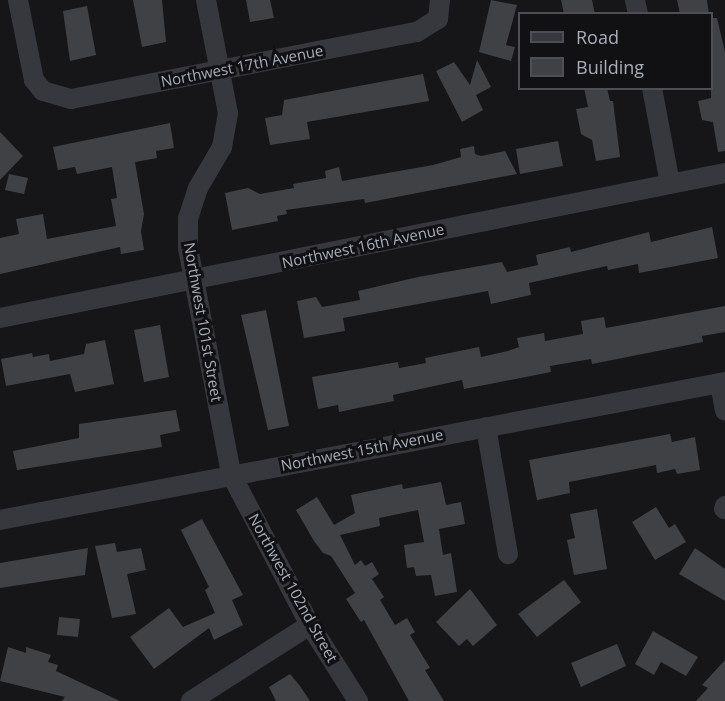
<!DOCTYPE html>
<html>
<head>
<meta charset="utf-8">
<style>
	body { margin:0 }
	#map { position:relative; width:725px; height:701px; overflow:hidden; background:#161618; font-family:"Open Sans",sans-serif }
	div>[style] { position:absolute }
	.building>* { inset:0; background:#404145 }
	.street>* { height:20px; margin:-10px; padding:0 10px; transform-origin:10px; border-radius:10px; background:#37383d }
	span { translate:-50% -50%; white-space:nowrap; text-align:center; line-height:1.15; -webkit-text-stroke:6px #111113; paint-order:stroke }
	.street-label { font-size:15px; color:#a8adb8 }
	.legend { position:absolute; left:518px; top:12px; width:195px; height:78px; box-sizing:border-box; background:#111113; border:2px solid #4d4f55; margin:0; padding:8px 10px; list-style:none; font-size:18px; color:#a8adb8 }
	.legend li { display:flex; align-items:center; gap:12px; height:30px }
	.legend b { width:30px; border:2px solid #4d4f55 }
</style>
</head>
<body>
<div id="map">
	<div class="building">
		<i style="clip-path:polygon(133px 0,162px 0,166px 42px,142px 47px)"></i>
		<i style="clip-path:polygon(246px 0,270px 0,274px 18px,250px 22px)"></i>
		<i style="clip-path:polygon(491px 0,517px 5px,506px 45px,515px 47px,511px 61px,479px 52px)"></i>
		<i style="clip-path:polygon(561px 0,592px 0,595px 14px,564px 14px)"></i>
		<i style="clip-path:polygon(677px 0,707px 0,709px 14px,680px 14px)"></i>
		<i style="clip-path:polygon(87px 6px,96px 55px,70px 61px,63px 11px)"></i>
		<i style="clip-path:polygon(711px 18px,717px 18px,725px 52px,725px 151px,718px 152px,713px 122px,702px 120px,698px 101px,711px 98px)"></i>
		<i style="clip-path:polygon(477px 60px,491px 87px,476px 95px,483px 110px,462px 122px,436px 71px,454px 62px,470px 85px)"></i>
		<i style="clip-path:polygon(423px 74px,429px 101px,307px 122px,310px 139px,270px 145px,265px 118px,282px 115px,284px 100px)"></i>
		<i style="clip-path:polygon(584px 88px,607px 88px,610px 101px,613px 101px,620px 157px,596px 161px,592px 140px,581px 134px,576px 109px,588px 107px)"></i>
		<i style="clip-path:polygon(170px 123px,174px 148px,156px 151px,157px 158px,135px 162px,144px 214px,141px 231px,144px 250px,121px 254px,120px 247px,0 274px,0 238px,19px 234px,16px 219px,43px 214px,47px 239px,116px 226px,111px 199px,117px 198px,112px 167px,77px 174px,75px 167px,58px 170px,53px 147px)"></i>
		<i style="clip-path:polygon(0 132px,23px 156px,0 180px)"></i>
		<i style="clip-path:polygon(558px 141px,563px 166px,520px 174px,516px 149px)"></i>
		<i style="clip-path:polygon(474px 146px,475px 154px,481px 156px,505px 151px,517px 174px,365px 203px,364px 199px,286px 210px,287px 214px,277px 216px,278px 221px,232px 230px,225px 193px,248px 188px,260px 194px,294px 188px,293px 184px,326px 178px,325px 171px,339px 167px,342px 181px,433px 165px,461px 157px,460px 149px)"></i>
		<i style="clip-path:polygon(9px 174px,28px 178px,24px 194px,5px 190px)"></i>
		<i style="clip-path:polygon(712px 227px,718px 258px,639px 273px,638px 264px,608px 270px,607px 266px,529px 283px,531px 295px,504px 301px,491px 304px,488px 291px,343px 318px,345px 331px,304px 338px,297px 301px,316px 297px,322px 307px,360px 300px,358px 291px,418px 277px,502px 262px,507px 272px,538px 265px,536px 255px,570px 247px,571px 252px,649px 232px,651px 242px)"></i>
		<i style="clip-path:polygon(725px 306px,725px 332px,702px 336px,703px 342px,592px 364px,591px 359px,550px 366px,551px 372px,464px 389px,462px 380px,393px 395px,394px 401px,358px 408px,339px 412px,338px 405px,318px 409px,312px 377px,398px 362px,399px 368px,426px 363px,425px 358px,479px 347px,481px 357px,508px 351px,519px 347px,517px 338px,544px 333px,545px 341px,583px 334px,581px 321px,604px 317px,606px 328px)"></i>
		<i style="clip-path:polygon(266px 310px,289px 426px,268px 430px,241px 315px)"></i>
		<i style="clip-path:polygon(160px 325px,169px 377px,144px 382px,134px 330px)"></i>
		<i style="clip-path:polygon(105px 340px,114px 384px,75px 392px,70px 374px,6px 386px,1px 359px,32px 353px,33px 357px,49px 354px,50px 361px,84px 354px,86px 344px)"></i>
		<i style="clip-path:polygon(176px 410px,180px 431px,160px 435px,162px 447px,17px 470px,13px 451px,79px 438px,79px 424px)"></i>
		<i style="clip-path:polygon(670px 434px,672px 442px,695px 437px,700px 470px,677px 474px,675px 469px,657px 473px,656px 465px,569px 482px,570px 493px,537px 500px,529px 460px)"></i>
		<i style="clip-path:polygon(441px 482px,446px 505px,461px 502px,465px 524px,439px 529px,443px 555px,451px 553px,457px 592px,435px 596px,431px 575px,416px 576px,414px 567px,407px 568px,404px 545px,424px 542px,418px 510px,379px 518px,380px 526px,340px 535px,355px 565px,361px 560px,365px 566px,372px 562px,379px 574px,372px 579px,384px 597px,380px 600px,395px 625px,407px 618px,415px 632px,410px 635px,430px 668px,425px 670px,444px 701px,409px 701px,364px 620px,361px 622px,346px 599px,355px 593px,331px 556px,323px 553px,314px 541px,296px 510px,317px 497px,334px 525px,355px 513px,351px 495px,402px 484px,403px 489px)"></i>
		<i style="clip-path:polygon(656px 507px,669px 528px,675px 524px,686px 542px,655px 560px,632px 522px)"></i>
		<i style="clip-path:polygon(597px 509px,607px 569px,574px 575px,567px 540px,575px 538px,570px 514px)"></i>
		<i style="clip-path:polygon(202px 519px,243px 595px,232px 600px,243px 625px,214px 640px,209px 628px,154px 669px,130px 637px,169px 608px,183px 627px,215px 613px,205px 590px,209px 587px,181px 530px)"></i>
		<i style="clip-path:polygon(115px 543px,117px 552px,141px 548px,146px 570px,127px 574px,136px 614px,112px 618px,95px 546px)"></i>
		<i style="clip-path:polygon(88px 548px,85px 575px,0 588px,0 563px)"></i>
		<i style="clip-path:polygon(695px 548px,725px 569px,725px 601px,679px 574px)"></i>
		<i style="clip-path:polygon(564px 580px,581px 602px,537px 637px,518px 614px)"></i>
		<i style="clip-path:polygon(470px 589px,497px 625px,473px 646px,467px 639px,459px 646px,436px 622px)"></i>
		<i style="clip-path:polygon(59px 617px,80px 619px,78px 637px,57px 635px)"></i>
		<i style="clip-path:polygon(653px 631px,698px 657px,686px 676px,661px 662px,654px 675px,635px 664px)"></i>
		<i style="clip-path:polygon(617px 644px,626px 666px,581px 687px,571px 663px)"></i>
		<i style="clip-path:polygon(8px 647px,26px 653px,26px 647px,51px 655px,48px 662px,58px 665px,56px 671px,120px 701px,62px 701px,65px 697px,0 681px)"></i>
		<i style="clip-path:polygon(725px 660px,725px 701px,696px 701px,708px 688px,702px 685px)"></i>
		<i style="clip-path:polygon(290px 674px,300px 686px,310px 701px,276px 701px,269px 687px)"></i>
	</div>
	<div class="street">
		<i style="left:18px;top:0;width:82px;rotate:78.7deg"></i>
		<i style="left:34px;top:80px;width:14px;rotate:51deg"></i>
		<i style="left:43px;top:91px;width:29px;rotate:16deg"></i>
		<i style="left:71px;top:99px;width:352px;rotate:-11deg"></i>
		<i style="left:417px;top:32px;width:25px;rotate:-32deg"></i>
		<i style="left:438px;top:19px;width:19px;rotate:-84deg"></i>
		<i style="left:206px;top:0;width:115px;rotate:79deg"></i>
		<i style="left:228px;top:113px;width:35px;rotate:100deg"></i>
		<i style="left:222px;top:147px;width:48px;rotate:120.3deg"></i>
		<i style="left:198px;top:188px;width:32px;rotate:108deg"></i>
		<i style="left:188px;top:218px;width:30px;rotate:90deg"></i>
		<i style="left:188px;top:248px;width:230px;rotate:79.2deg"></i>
		<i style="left:231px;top:474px;width:170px;rotate:62.4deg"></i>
		<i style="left:310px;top:625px;width:90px;rotate:57.7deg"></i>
		<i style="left:635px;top:0;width:14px;rotate:78deg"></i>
		<i style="left:652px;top:88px;width:97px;rotate:79.3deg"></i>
		<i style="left:0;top:318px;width:739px;rotate:-11.31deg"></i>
		<i style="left:720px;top:383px;width:28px;rotate:80deg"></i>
		<i style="left:486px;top:427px;width:129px;rotate:80.2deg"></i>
		<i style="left:724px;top:509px;width:3px;rotate:-72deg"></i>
		<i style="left:0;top:520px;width:738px;rotate:-10.78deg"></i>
		<i style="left:191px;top:701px;width:141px;rotate:-32.6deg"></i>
	</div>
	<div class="street-label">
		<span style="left:242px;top:66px;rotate:-11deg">Northwest 17th Avenue</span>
		<span style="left:363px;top:246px;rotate:-12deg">Northwest 16th Avenue</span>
		<span style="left:203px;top:322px;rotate:80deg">Northwest 101st Street</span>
		<span style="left:362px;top:450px;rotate:-11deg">Northwest 15th Avenue</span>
		<span style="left:293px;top:588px;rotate:61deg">Northwest 102nd Street</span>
	</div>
	<ul class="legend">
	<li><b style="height:8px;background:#37383d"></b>Road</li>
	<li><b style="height:16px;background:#404145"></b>Building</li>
	</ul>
</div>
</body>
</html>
